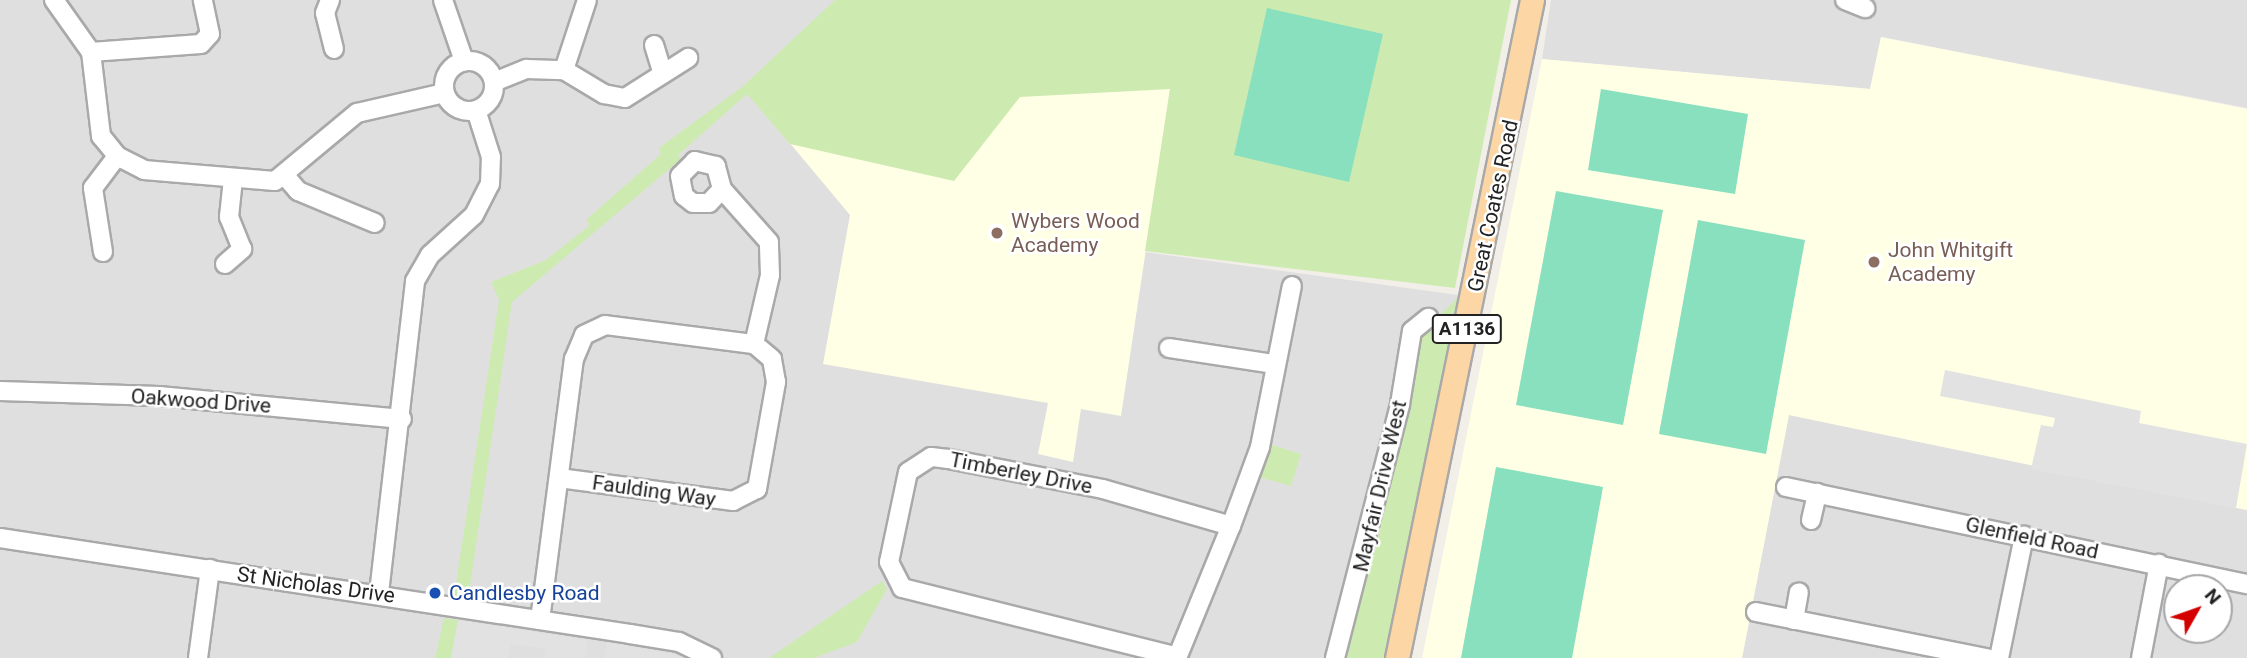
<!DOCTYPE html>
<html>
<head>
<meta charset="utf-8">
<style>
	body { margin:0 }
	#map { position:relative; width:2247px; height:658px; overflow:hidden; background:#f2efe9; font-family:Roboto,sans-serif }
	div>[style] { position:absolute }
	.residential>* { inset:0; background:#e0dfdf }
	.education>* { inset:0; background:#ffffe5 }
	.grass>* { inset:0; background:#cdebb0 }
	.pitch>* { inset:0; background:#88e0be }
	.parking>* { inset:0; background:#e2e2e2 }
	.roads { filter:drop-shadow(2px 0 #a9a9a9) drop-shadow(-2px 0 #a9a9a9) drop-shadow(0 2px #a9a9a9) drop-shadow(0 -2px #a9a9a9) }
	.minor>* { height:18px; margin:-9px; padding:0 9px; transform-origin:9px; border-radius:9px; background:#fff }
	.minor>.ring { margin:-9px; padding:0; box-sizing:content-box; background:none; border:18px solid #fff; border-radius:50% }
	.major>* { height:23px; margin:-11.5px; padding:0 11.5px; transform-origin:11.5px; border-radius:11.5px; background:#fcd6a4 }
	.dots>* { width:19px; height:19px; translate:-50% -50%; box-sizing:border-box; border:4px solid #fff; border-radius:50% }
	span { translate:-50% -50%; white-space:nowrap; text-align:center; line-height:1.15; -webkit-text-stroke:5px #fff; paint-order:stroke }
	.shield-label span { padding:2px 5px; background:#fff; border:2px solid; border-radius:5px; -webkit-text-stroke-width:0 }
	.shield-label { font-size:19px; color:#222; font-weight:700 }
	.street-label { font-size:21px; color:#222 }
	.education-label { font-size:21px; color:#785e54 }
	.left { translate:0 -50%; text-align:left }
	.transit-label { font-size:21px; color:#164399 }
	.north { position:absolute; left:2163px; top:574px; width:70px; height:70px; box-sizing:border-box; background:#fff; border:2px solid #a7a7a7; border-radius:50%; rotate:50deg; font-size:19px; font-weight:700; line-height:28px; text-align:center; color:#222 }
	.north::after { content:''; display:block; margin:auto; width:24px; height:32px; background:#d40000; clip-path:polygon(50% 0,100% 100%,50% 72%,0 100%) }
</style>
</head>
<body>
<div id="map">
	<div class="residential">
		<i style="clip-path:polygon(0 0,892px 0,1170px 89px,1145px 252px,1458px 295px,1383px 658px,0 658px)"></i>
		<i style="clip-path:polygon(1551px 0,2247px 0,2247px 108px,1881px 37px,1870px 89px,1542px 59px)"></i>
		<i style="clip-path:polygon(evenodd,1789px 415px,2247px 510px,2247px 658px,1742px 658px,1789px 415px,2177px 588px,2219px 588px,2219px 630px,2177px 630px,2177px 588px)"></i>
	</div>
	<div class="education">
		<i style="clip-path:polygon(892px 0,1170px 89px,1121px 416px,1081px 409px,1073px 462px,1038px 454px,1048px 403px,823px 364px,850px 215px,748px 93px)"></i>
		<i style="clip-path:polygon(1881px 37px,2247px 109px,2247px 510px,1789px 415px,1742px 658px,1422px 658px,1542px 59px,1870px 89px)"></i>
	</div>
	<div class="grass">
		<i style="clip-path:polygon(835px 0,1511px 0,1455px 288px,1145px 251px,1170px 89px,1020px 97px,954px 181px,790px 144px,747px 94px,678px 155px,681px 159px,512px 302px,468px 599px,454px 597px,499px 300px,491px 282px,546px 260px,589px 226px,587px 219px,661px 154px,659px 148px,742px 87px)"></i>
		<i style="clip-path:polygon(1468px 288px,1385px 658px,1341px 658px,1383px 512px,1419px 335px)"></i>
		<i style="clip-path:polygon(1268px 444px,1301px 454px,1291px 486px,1259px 477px)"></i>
		<i style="clip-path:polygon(882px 581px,887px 589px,857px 642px,814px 658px,769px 658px)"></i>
		<i style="clip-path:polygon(444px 618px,458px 620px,451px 658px,435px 658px)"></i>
	</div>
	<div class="pitch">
		<i style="clip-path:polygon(1267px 8px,1383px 34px,1349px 182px,1234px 155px)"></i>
		<i style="clip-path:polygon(1601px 89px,1748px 114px,1735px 194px,1588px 170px)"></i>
		<i style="clip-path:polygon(1556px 191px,1663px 210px,1623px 425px,1516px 405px)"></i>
		<i style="clip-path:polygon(1698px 220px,1805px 240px,1766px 454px,1659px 434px)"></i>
		<i style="clip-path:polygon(1496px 467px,1603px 487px,1572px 658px,1461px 658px)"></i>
	</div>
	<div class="parking">
		<i style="clip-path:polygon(1945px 370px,2141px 411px,2139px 423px,2247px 444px,2236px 508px,2031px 469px,2041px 425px,2053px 427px,2055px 418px,1940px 396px)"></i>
		<i style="clip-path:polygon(458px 620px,588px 640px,585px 658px,545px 658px,546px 649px,511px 644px,508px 658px,451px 658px)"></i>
		<i style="clip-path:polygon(607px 641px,689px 658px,690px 658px,604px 658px)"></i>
	</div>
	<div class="roads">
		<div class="minor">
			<i style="left:54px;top:0;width:64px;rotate:54.6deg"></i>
			<i style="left:91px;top:52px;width:85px;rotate:83.2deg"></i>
			<i style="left:101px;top:136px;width:26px;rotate:51deg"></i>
			<i style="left:117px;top:156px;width:30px;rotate:27deg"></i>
			<i style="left:144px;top:170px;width:131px;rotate:4.8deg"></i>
			<i style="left:275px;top:181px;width:107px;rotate:-39.7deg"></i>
			<i style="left:357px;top:113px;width:89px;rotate:-12.9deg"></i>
			<i style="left:330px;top:0;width:14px;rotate:111deg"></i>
			<i style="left:325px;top:13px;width:37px;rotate:76deg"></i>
			<i style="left:443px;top:0;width:65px;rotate:71deg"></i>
			<i style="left:587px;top:0;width:74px;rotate:108.2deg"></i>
			<i style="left:564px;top:70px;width:47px;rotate:31deg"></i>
			<i style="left:604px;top:94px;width:21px;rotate:11deg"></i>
			<i style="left:625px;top:98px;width:75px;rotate:-32.4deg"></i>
			<i style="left:1845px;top:0;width:22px;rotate:22deg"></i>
			<i style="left:654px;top:45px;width:30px;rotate:73deg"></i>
			<i style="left:91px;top:52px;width:110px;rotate:-4.2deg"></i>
			<i style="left:201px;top:44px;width:13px;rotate:-48deg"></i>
			<i style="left:210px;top:34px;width:35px;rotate:-102deg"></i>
			<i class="ring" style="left:444px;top:61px;width:32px;height:32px"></i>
			<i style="left:494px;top:82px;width:35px;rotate:-22deg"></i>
			<i style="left:527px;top:69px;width:37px;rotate:2deg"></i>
			<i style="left:286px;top:177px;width:18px;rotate:49deg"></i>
			<i style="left:298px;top:191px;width:83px;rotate:22.6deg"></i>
			<i style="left:103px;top:252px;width:65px;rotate:-98.9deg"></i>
			<i style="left:93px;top:188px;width:40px;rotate:-53deg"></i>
			<i style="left:225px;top:264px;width:23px;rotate:-41deg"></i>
			<i style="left:242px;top:249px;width:35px;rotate:-112deg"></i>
			<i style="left:229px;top:217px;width:38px;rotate:-84deg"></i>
			<i style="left:1169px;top:348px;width:106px;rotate:8.7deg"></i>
			<i style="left:0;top:391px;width:159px;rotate:1.8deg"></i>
			<i style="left:159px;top:396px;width:244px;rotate:5.4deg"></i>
			<i style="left:559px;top:478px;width:176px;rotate:7.5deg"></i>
			<i style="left:733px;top:501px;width:27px;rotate:-27deg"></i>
			<i style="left:757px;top:489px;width:109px;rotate:-79.9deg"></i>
			<i style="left:776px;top:382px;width:23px;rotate:-100deg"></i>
			<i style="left:772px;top:359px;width:23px;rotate:-140deg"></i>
			<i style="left:754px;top:344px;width:71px;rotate:-76.9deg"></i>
			<i style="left:770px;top:275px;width:33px;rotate:-92deg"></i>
			<i style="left:769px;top:242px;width:71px;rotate:-131.6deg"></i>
			<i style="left:722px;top:189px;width:24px;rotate:-105deg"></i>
			<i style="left:716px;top:166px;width:22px;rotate:-167deg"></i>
			<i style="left:695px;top:161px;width:21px;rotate:135deg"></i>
			<i style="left:680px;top:176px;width:20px;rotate:79deg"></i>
			<i style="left:684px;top:196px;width:11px;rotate:38deg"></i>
			<i style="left:693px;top:203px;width:16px"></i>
			<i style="left:709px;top:203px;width:19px;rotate:-47deg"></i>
			<i style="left:1786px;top:487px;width:471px;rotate:11.9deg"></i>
			<i style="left:1811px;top:520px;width:28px;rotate:-77deg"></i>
			<i style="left:1231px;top:526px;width:84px;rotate:-69.8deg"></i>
			<i style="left:1260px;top:447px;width:164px;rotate:-78.8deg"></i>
			<i style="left:0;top:538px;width:637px;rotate:8.66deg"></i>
			<i style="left:630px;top:634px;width:50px;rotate:9.3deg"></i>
			<i style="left:679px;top:642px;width:37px;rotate:26deg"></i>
			<i style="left:379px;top:593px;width:314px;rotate:-83.4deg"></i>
			<i style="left:415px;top:281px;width:30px;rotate:-60deg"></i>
			<i style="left:430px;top:255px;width:59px;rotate:-42.3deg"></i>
			<i style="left:474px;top:215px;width:35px;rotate:-63deg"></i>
			<i style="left:490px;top:184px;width:27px;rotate:-88deg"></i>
			<i style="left:491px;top:157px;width:49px;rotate:-107.7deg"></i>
			<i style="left:1756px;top:612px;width:236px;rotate:11.3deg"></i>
			<i style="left:540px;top:620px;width:263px;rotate:-82.6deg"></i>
			<i style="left:574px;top:359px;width:26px;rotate:-67deg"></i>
			<i style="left:584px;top:335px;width:23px;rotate:-25deg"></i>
			<i style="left:605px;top:325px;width:150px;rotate:7.3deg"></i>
			<i style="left:1794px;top:620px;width:28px;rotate:-80deg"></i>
			<i style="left:198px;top:658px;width:90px;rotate:-82.3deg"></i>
			<i style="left:1177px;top:658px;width:143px;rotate:-67.8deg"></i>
			<i style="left:1231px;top:526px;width:133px;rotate:-163.9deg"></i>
			<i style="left:1103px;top:489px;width:158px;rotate:-169deg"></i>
			<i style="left:948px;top:459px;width:17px;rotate:-173deg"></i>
			<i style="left:931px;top:457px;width:27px;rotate:147deg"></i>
			<i style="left:908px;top:472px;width:92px;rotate:101.9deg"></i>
			<i style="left:889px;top:562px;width:29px;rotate:63deg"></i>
			<i style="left:902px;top:588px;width:284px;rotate:14deg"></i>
			<i style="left:1335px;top:658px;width:262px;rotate:-75.6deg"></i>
			<i style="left:1400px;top:404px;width:74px;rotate:-80.7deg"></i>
			<i style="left:1412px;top:331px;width:21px;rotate:-39deg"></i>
			<i style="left:1999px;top:658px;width:125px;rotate:-78.4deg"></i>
			<i style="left:2141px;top:658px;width:96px;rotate:-79.2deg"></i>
		</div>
		<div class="major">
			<i style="left:1397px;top:658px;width:672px;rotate:-78.41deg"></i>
		</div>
	</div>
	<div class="dots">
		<i style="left:997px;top:233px;background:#8d6e63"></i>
		<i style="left:1874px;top:262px;background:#8d6e63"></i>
		<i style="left:435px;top:593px;background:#1a4fb4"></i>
	</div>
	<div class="shield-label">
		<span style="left:1467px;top:329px">A1136</span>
	</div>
	<div class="street-label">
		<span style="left:1493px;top:206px;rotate:-78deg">Great Coates Road</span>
		<span style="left:201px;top:401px;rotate:4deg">Oakwood Drive</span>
		<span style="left:1021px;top:473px;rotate:11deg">Timberley Drive</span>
		<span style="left:1380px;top:486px;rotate:-77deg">Mayfair Drive West</span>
		<span style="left:654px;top:491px;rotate:8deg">Faulding Way</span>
		<span style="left:2032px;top:538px;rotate:12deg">Glenfield Road</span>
		<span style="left:316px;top:585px;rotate:8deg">St Nicholas Drive</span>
	</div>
	<div class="education-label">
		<span class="left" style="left:1011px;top:233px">Wybers Wood<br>Academy</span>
		<span class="left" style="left:1888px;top:262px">John Whitgift<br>Academy</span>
	</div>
	<div class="transit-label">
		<span class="left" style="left:449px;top:593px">Candlesby Road</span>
	</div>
	<div class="north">N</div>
</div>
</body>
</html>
